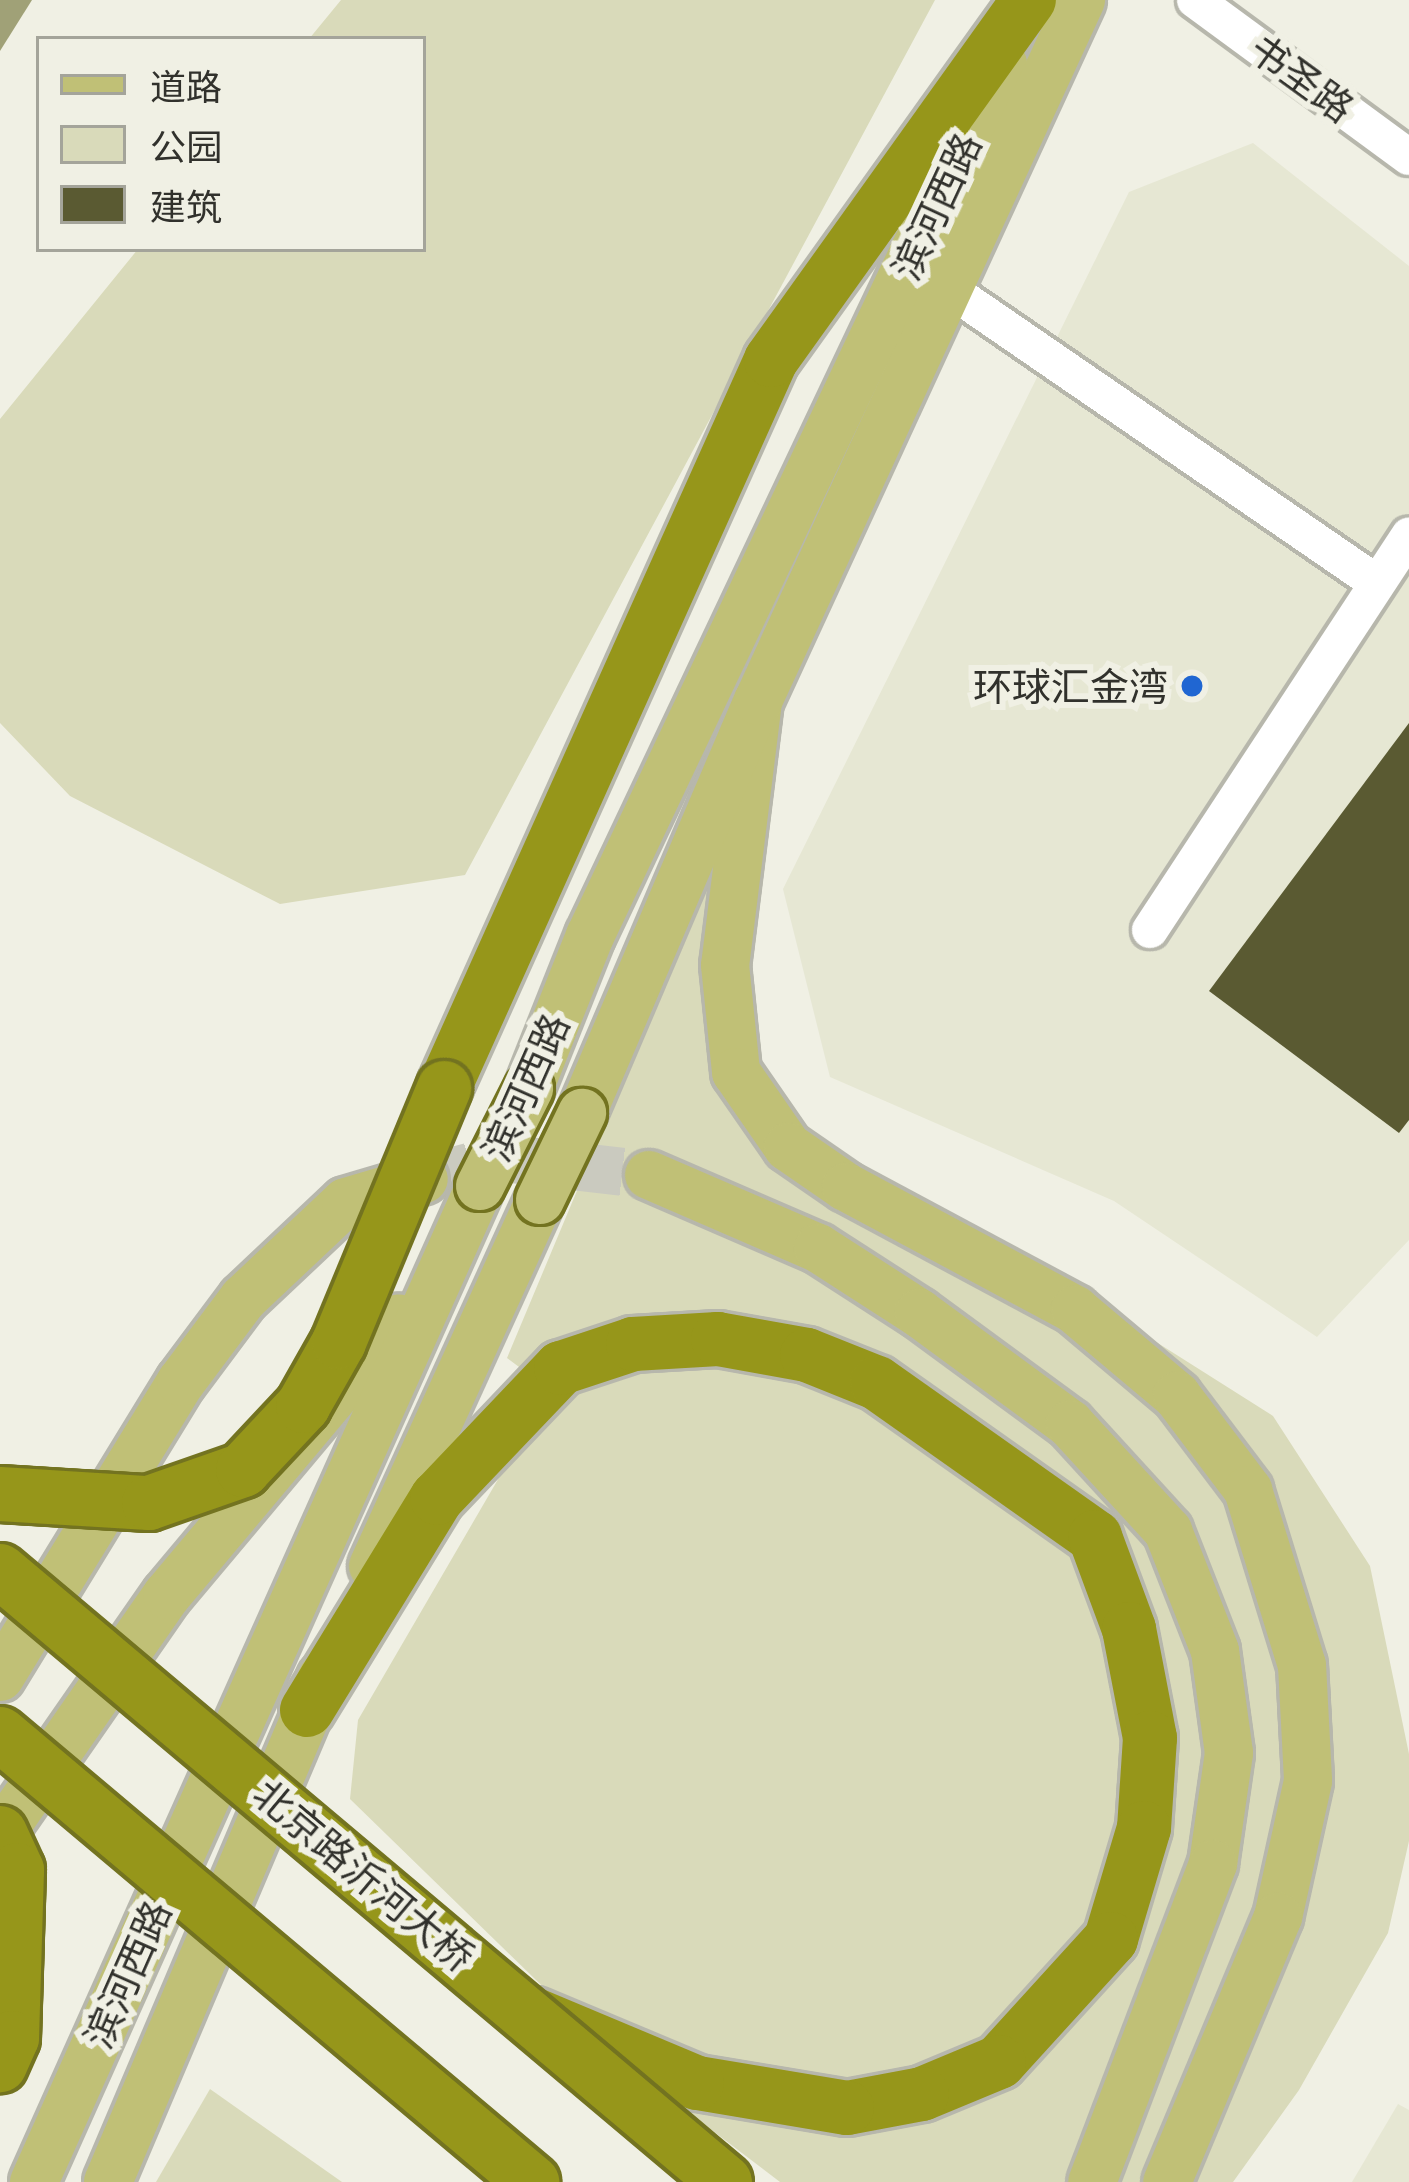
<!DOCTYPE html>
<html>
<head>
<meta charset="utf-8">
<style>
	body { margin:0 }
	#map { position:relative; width:1409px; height:2182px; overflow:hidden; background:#f0f0e4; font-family:"PT Serif","Noto Sans SC",serif }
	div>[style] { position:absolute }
	.built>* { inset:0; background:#e6e7d3 }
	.green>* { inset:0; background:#d9daba }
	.water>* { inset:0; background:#a0a177 }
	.building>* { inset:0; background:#5a5a32 }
	.major-tunnel>* { height:48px; margin-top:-24px; transform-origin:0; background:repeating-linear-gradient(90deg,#cacabf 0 48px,transparent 0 72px) }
	.roads { filter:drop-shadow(3px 0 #b7b7ac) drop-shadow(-3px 0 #b7b7ac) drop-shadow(0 3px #b7b7ac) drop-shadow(0 -3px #b7b7ac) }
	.minor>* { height:36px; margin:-18px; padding:0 18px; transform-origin:18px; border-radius:18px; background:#fff }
	.major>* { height:48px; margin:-24px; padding:0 24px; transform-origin:24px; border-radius:24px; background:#c0c076 }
	.highway>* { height:54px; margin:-27px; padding:0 27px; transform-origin:27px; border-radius:27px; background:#96961a }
	.bridges { filter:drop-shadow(3px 0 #737320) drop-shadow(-3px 0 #737320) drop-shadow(0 3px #737320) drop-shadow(0 -3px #737320) }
	.major-bridge>* { height:48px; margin:-24px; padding:0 24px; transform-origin:24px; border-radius:24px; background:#c0c076 }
	.highway-bridge>* { height:54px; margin:-27px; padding:0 27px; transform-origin:27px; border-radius:27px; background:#96961a }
	.dots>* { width:33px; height:33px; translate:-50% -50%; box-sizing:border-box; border:6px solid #f0f0e4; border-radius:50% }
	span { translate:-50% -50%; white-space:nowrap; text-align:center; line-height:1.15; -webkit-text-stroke:12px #f0f0e4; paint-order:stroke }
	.street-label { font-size:39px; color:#31312c }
	.poi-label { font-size:39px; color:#31312c }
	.right { translate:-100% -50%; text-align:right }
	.legend { position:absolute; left:36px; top:36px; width:390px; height:216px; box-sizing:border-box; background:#f0f0e4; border:3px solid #a4a49a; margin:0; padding:15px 21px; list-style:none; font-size:36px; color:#31312c }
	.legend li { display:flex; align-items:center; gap:24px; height:60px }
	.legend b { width:60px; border:3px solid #a4a49a }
</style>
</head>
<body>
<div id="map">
	<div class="built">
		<i style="clip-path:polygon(1253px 143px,1409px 266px,1409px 1240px,1317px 1337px,1114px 1201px,830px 1077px,783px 889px,1129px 192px)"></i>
		<i style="clip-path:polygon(1398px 2104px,1409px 2110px,1409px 2182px,1352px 2182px)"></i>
	</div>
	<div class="green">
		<i style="clip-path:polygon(341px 0,935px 0,465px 875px,280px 904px,70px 796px,0 723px,0 419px,138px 249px,423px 249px,423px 39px,309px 39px)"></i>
		<i style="clip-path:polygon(712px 868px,711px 958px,769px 1122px,1006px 1247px,1273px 1416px,1370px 1566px,1409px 1754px,1409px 1841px,1388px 1933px,1299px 2090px,1233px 2182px,780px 2182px,613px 2055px,350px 1799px,358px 1720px,550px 1390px,507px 1358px)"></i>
		<i style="clip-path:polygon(210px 2089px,342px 2182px,156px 2182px)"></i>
	</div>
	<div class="water">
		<i style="clip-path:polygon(0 0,32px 0,0 51px)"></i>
	</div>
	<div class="building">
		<i style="clip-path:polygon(1409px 723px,1409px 1120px,1399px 1133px,1209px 991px)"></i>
	</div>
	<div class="major-tunnel">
		<i style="left:424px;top:1179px;width:82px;rotate:-14.9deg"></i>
		<i style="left:503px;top:1158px;width:147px;rotate:6.6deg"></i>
	</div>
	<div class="roads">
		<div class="minor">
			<i style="left:1195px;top:0;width:265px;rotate:36.3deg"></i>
			<i style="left:949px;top:289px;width:519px;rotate:34.49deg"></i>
			<i style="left:1150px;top:930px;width:472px;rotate:-56.7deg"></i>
		</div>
		<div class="major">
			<i style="left:758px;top:701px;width:266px;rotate:97.1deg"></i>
			<i style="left:725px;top:965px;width:108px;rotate:84.1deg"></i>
			<i style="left:736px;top:1072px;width:91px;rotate:55.3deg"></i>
			<i style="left:788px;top:1147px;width:70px;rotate:34.6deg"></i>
			<i style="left:846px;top:1187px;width:260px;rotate:28.2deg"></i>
			<i style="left:1075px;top:1310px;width:133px;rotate:40.1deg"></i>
			<i style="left:1177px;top:1396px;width:118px;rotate:52.9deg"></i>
			<i style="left:1248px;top:1490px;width:183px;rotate:72.9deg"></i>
			<i style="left:1302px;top:1665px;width:116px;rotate:87deg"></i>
			<i style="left:1308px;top:1781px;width:139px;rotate:102.4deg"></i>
			<i style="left:1278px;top:1917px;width:287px;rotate:112.7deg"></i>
			<i style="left:529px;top:1089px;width:165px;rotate:-68.3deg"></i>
			<i style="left:590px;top:936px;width:965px;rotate:-64.66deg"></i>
			<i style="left:582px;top:1113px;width:448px;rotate:-66.9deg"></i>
			<i style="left:758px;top:701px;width:772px;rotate:-65.26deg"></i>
			<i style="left:649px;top:1175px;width:184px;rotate:23.4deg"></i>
			<i style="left:818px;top:1248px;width:120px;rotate:32.8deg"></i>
			<i style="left:919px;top:1313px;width:187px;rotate:36.3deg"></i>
			<i style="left:1070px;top:1424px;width:145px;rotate:47.5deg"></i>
			<i style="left:1168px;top:1531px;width:129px;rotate:68.6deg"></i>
			<i style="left:1215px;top:1651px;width:103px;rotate:82.2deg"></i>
			<i style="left:1229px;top:1753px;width:112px;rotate:98.2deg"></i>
			<i style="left:1213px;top:1864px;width:340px;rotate:110.8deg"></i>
			<i style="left:373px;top:1566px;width:402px;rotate:-65.5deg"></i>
			<i style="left:0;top:1677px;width:346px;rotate:-58.5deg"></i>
			<i style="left:181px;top:1382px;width:104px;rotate:-53.2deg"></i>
			<i style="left:243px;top:1299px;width:141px;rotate:-43.3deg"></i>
			<i style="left:346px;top:1202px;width:81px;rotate:-16.4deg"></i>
			<i style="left:0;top:1835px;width:292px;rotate:-55.2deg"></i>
			<i style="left:167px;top:1595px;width:361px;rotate:-50deg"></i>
			<i style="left:34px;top:2182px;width:1091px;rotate:-65.88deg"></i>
			<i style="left:108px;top:2182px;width:548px;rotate:-66.99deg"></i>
		</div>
		<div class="highway">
			<i style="left:444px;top:1088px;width:798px;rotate:-65.81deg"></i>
			<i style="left:771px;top:360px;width:443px;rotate:-54.4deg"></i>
			<i style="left:307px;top:1710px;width:249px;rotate:-58.5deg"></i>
			<i style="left:437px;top:1498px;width:180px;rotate:-46.4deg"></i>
			<i style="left:561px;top:1368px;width:76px;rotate:-18.4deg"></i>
			<i style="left:633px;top:1344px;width:85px;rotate:-3.4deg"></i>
			<i style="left:718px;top:1339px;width:90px;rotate:10.2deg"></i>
			<i style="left:807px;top:1355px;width:75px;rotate:21.8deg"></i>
			<i style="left:877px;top:1383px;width:267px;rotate:35.2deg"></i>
			<i style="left:1095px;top:1537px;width:98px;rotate:69.7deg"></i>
			<i style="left:1129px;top:1629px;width:111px;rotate:79.1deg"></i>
			<i style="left:1150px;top:1738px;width:90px;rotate:93.8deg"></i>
			<i style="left:1144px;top:1828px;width:116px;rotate:106.6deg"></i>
			<i style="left:1111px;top:1939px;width:166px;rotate:132.3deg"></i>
			<i style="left:999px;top:2062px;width:83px;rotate:157.4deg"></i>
			<i style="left:922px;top:2094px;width:76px;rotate:169.4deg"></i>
			<i style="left:847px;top:2108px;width:152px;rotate:-170.5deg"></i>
			<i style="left:697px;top:2083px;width:176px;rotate:-157.2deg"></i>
		</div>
	</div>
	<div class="bridges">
		<div class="major-bridge">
			<i style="left:480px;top:1186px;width:109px;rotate:-63.2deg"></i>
			<i style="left:540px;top:1200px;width:97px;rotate:-64.2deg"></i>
		</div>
		<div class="highway-bridge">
			<i style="left:0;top:1494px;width:149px;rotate:3.5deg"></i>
			<i style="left:149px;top:1503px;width:100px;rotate:-19.3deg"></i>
			<i style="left:243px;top:1470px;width:88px;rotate:-46.8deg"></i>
			<i style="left:303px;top:1406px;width:73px;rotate:-60.6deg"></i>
			<i style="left:339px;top:1342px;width:275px;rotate:-67.5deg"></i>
			<i style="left:0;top:1571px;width:948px;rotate:40.12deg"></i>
			<i style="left:0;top:1734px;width:696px;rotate:40.1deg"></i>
			<i style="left:0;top:1833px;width:41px;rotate:65.3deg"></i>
			<i style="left:17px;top:1870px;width:168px;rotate:91.7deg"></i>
			<i style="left:12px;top:2038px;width:30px;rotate:114deg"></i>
		</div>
	</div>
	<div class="dots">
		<i style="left:1192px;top:686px;background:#2066d2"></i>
	</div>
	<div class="street-label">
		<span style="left:1302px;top:78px;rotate:36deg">书圣路</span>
		<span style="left:936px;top:206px;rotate:-65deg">滨河西路</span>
		<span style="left:525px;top:1087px;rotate:-66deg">滨河西路</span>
		<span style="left:364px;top:1875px;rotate:40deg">北京路沂河大桥</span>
		<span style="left:127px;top:1974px;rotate:-66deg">滨河西路</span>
	</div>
	<div class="poi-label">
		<span class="right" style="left:1168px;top:686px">环球汇金湾</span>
	</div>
	<ul class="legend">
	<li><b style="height:15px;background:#c0c076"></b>道路</li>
	<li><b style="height:33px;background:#d9daba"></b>公园</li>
	<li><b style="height:33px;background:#5a5a32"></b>建筑</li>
	</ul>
</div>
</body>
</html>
